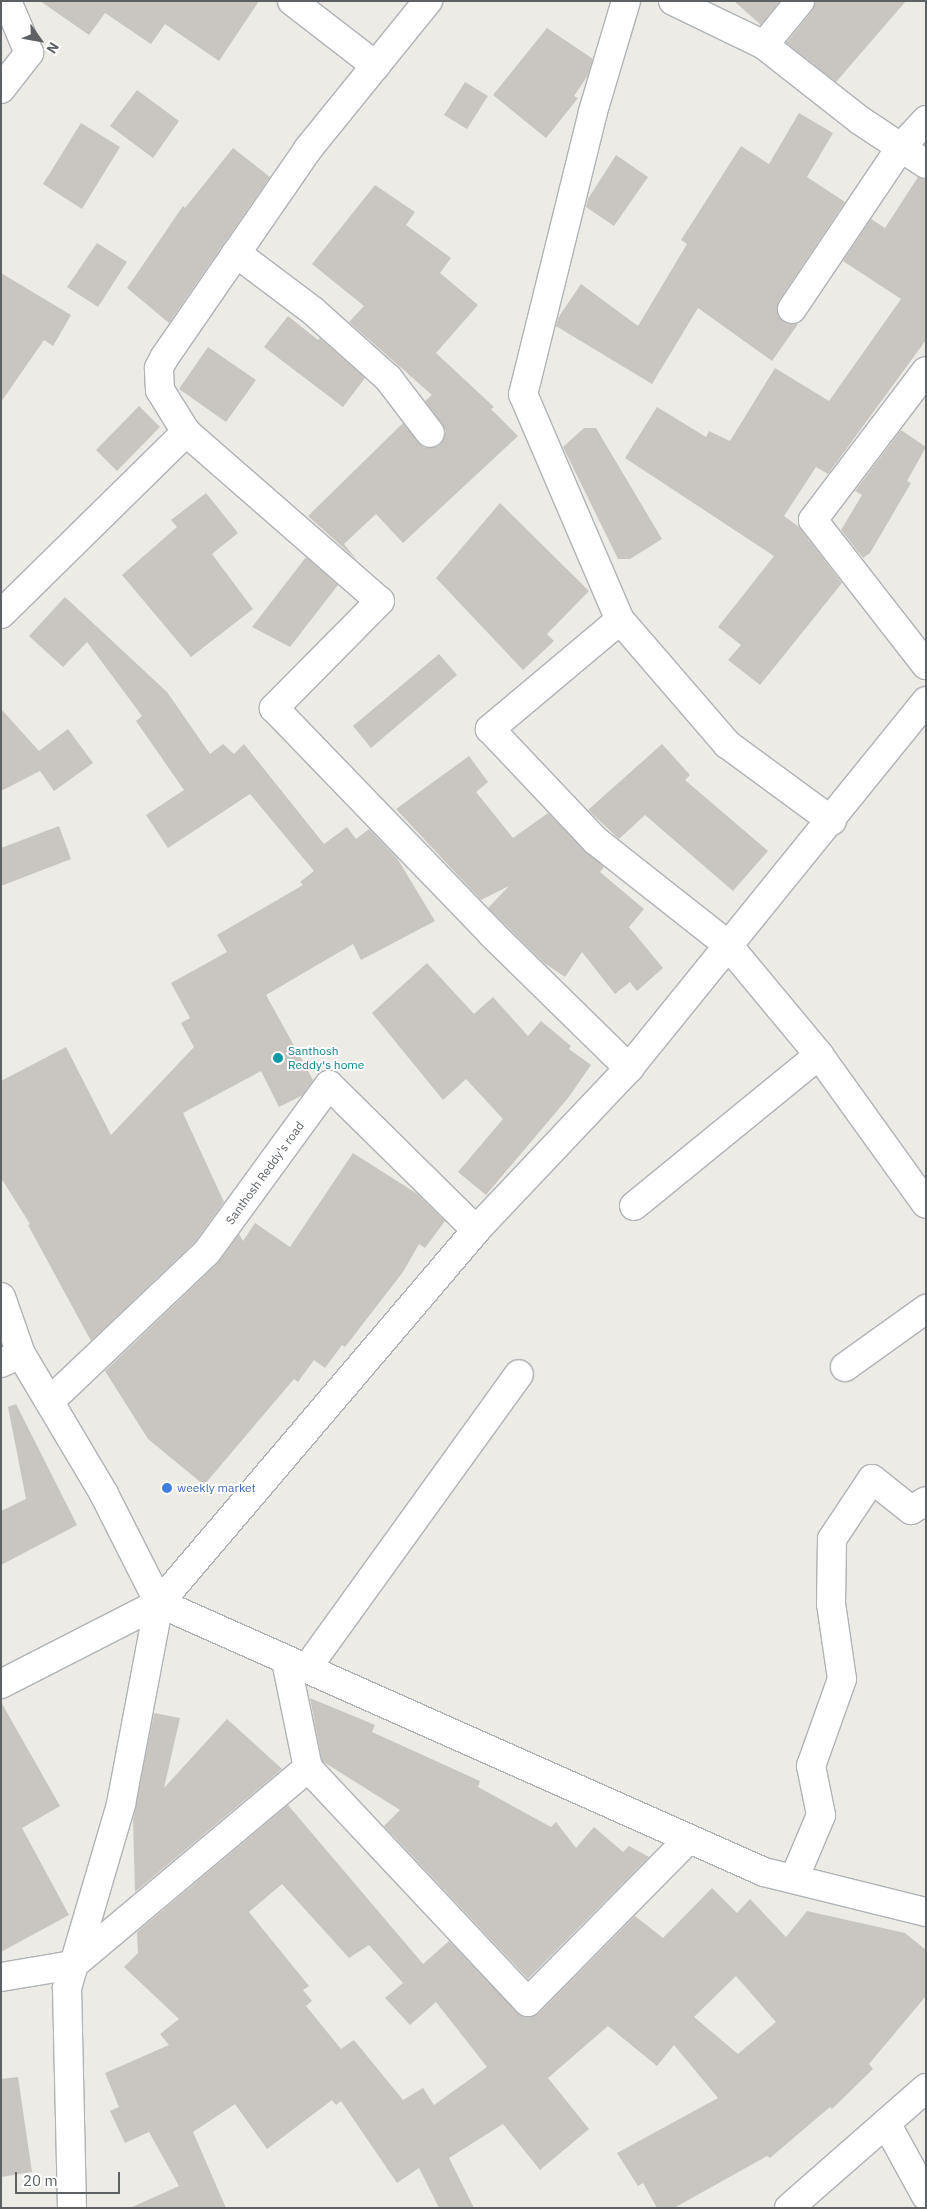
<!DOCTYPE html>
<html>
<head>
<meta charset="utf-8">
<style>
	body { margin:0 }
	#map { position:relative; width:927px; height:2209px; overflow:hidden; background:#edebe5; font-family:"IBM Plex Sans",sans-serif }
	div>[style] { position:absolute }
	.building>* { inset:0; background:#c9c6c2 }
	.roads { filter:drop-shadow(1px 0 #b0b3b6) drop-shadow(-1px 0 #b0b3b6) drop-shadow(0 1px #b0b3b6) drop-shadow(0 -1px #b0b3b6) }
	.minor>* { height:28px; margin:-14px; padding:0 14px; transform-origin:14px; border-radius:14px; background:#fff }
	.tertiary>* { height:28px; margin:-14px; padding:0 14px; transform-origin:14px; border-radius:14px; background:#fff }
	.dots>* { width:14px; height:14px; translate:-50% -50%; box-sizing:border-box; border:2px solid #fff; border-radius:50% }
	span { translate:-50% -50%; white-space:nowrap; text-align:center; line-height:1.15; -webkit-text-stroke:4px #fff; paint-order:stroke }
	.culture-label { font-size:12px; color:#0d838f }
	.left { translate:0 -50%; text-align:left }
	.street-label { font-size:12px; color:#5d6164 }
	.shop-label { font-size:12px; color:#366cbe }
	.frame { position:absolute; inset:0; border:2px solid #5d6164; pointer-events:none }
	.north { position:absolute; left:15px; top:15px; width:50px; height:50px; -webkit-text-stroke:4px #fff; paint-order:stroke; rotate:122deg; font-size:14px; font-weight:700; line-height:20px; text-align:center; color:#5d6164 }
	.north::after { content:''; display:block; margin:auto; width:18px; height:22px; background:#5d6164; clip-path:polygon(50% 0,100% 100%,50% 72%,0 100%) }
	.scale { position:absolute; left:15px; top:2172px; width:105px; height:22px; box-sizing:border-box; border:2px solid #5d6164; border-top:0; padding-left:6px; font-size:15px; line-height:18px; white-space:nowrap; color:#5d6164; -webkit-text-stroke:4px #fff; paint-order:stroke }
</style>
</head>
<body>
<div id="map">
	<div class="building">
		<i style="clip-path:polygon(40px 1px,259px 1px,219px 61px,165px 24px,151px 44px,105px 13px,89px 35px)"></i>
		<i style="clip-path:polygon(734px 1px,780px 1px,761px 25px)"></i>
		<i style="clip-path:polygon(815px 1px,906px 1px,836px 82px,786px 43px,812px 11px)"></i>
		<i style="clip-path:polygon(547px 28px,593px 59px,588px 75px,574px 96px,578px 98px,546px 138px,493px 95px)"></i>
		<i style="clip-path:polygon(465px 82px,488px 96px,467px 129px,444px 115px)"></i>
		<i style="clip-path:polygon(137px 90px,179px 121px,153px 158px,110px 126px)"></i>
		<i style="clip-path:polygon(799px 113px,833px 133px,807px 177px,845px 202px,779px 301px,778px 316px,784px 322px,798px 324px,772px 361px,698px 308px,652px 384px,556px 326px,558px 318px,581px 284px,638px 326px,687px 244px,681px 240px,741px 146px,769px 164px)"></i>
		<i style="clip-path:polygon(81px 123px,120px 147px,82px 209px,43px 184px)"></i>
		<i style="clip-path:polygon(233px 148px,270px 177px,169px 323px,127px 288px,183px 206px,185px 208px)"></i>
		<i style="clip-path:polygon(616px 155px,648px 177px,614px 226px,586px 207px,588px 199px)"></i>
		<i style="clip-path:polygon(918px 177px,926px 180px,926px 340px,828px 474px,816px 467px,784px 516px,799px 527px,842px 583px,760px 685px,728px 660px,741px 645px,718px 627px,774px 556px,625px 458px,657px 407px,706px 437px,709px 431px,730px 441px,775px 368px,829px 401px,901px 299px,843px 261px,871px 219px,885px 228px)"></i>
		<i style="clip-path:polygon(375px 185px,415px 212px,406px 225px,451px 258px,440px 273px,478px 305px,436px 353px,494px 407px,491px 409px,518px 436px,403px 543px,376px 514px,344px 544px,357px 560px,308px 516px,403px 423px,424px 448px,439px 446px,446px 431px,425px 401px,432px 395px,349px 322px,364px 306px,312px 264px)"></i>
		<i style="clip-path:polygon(97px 243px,127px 262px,98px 307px,67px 287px)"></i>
		<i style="clip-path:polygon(1px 273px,71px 315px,53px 346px,44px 340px,1px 402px)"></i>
		<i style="clip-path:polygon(288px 316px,318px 340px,320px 338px,365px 378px,343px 407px,264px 347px)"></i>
		<i style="clip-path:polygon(208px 347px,256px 380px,226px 422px,179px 389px)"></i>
		<i style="clip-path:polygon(139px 406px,160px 427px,117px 471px,96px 450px)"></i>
		<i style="clip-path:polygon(584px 428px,596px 428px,662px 539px,630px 559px,618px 559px,563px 447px)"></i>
		<i style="clip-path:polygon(901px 430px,926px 447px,907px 481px,911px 483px,870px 553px,863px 558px,841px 530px,862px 495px,855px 491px)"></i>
		<i style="clip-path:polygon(206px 493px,238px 533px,212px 554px,253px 609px,191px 657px,122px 575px,177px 527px,171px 520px)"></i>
		<i style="clip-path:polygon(500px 503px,589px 591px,547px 634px,554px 641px,523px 670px,436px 578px)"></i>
		<i style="clip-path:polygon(306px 557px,338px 585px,290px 647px,252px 627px)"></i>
		<i style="clip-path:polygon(65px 597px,167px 692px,210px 754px,223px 744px,234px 754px,244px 744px,324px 844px,347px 827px,356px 839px,369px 829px,397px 858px,435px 921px,361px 960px,353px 944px,266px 995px,313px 1080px,303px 1095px,279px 1107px,261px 1071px,183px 1113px,224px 1202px,195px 1242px,91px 1341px,28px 1225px,30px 1224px,1px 1178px,1px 1081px,66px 1047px,111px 1135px,194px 1047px,181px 1023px,190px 1018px,171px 983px,227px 952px,217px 935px,303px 885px,300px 882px,314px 871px,250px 794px,168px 848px,146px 815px,184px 790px,136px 721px,142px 716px,87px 642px,63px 667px,29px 636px)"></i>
		<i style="clip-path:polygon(439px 654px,457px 675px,371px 748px,353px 726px)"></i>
		<i style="clip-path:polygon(1px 709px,39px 751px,68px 729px,93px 763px,54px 791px,40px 771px,1px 791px)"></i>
		<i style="clip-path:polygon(662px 744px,690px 775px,685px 780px,768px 851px,733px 891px,645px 815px,619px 839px,588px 810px)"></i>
		<i style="clip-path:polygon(469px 756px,488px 782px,476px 792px,513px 838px,548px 813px,604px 867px,600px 872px,644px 909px,629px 927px,663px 968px,637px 991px,630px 982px,615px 994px,582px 952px,565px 977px,543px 962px,488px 908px,509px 886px,481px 900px,396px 809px)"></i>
		<i style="clip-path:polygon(59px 826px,71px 859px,1px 886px,1px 848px)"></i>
		<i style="clip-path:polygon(427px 963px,474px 1014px,493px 997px,528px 1036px,541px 1021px,571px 1046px,569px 1049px,591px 1065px,568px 1098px,486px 1195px,458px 1172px,503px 1119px,466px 1079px,443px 1100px,372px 1013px)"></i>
		<i style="clip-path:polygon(353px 1153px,416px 1193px,445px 1221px,425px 1248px,419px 1244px,403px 1272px,345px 1347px,342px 1345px,325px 1368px,314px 1360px,298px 1382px,294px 1379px,204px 1485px,148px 1439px,105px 1371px,218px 1263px,239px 1234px,243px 1241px,255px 1223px,290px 1247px)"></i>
		<i style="clip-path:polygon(16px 1404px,77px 1525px,1px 1565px,1px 1511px,26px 1499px,8px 1407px)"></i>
		<i style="clip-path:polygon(310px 1698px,375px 1725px,372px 1732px,480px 1781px,478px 1787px,551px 1827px,556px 1822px,576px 1848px,594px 1827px,623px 1852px,629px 1846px,649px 1857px,528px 1979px,384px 1826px,400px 1810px,322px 1761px)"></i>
		<i style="clip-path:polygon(1px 1702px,60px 1806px,22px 1828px,69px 1915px,1px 1952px)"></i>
		<i style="clip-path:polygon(154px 1713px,180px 1718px,164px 1788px,227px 1719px,282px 1769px,135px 1892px,133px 1820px)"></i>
		<i style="clip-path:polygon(evenodd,288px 1805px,423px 1964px,449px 1941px,523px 2017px,539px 2013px,635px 1916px,663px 1938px,712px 1888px,737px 1913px,750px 1899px,786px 1937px,807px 1911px,905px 1933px,926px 1950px,926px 1996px,869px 2064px,873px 2069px,832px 2109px,830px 2107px,770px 2158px,767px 2156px,674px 2208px,657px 2208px,643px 2183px,638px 2186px,617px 2153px,718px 2098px,674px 2045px,657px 2066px,608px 2026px,548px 2078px,589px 2129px,540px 2170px,503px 2124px,449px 2158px,474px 2208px,439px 2208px,419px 2168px,397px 2183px,341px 2101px,336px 2105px,332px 2100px,267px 2149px,235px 2104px,193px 2132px,226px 2208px,130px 2208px,179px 2186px,149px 2132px,125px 2143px,110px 2111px,119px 2107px,105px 2073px,169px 2045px,160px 2034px,179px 2019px,124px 1967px,138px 1953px,137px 1932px,288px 1805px,282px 1884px,349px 1958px,369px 1945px,403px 1983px,385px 1998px,410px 2025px,436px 2002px,487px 2067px,434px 2105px,423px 2088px,403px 2100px,354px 2040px,341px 2049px,306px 2006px,312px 2001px,303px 1990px,309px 1986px,249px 1912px,282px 1884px,288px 1805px,736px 1976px,776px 2022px,738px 2054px,694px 2017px,736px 1976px)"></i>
		<i style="clip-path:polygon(18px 2077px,32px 2172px,1px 2177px,1px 2079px)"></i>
	</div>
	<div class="roads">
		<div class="minor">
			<i style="left:292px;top:1px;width:106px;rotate:37.7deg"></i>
			<i style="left:626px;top:1px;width:116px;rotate:106.6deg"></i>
			<i style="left:593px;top:112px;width:291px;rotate:103.9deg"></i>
			<i style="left:523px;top:394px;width:246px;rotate:66.8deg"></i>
			<i style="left:620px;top:620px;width:164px;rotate:49.2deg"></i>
			<i style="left:727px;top:744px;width:130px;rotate:36.3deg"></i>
			<i style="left:673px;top:1px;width:101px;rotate:25.8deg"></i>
			<i style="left:764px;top:45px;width:123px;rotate:38.1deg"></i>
			<i style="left:861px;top:121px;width:78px;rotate:33.5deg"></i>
			<i style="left:764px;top:45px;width:57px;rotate:-50.7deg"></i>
			<i style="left:1px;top:89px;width:46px;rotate:-52.1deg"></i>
			<i style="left:29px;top:53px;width:56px;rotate:-112.9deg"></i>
			<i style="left:236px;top:253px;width:96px;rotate:37deg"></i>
			<i style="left:313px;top:311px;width:101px;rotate:41.8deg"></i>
			<i style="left:388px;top:378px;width:69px;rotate:52.6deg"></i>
			<i style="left:792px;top:309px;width:195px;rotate:-56.1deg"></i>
			<i style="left:901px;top:147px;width:37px;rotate:-47deg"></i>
			<i style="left:926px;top:371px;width:187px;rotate:127.2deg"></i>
			<i style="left:813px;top:520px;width:184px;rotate:52.1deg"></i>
			<i style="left:186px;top:432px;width:49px;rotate:-121.8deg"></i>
			<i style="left:160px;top:390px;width:22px;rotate:-93deg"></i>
			<i style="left:159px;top:368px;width:11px;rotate:-63deg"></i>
			<i style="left:164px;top:358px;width:254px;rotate:-55.4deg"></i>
			<i style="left:308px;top:149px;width:191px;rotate:-51deg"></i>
			<i style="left:1px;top:614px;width:260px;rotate:-44.5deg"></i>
			<i style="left:186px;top:432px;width:257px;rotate:41.1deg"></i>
			<i style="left:380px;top:601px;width:151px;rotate:134.7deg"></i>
			<i style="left:274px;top:708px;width:314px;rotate:46deg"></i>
			<i style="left:492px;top:934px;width:192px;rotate:44.4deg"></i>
			<i style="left:620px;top:620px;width:170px;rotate:140deg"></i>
			<i style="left:490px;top:729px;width:154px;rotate:46.6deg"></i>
			<i style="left:596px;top:841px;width:167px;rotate:38.2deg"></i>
			<i style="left:727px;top:944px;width:144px;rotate:50.3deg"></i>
			<i style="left:819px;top:1055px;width:183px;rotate:54.3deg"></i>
			<i style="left:634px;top:1206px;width:239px;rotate:-39.2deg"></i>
			<i style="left:1px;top:1363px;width:22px;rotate:-24deg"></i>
			<i style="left:845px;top:1367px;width:100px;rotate:-35.6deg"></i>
			<i style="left:50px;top:1401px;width:216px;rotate:-43.5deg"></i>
			<i style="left:207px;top:1252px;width:207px;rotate:-53.9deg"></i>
			<i style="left:329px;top:1085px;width:206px;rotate:44.6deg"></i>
			<i style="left:286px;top:1661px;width:109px;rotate:78.4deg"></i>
			<i style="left:308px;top:1768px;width:321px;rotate:46.8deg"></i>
			<i style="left:528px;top:2002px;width:228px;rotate:-45.4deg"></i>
			<i style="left:307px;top:1668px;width:362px;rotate:-54.2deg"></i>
			<i style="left:794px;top:1879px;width:69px;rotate:-67.1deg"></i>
			<i style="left:821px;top:1815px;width:50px;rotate:-101.5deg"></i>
			<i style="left:811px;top:1766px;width:92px;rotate:-70.4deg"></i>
			<i style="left:842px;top:1679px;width:76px;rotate:-98.3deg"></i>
			<i style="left:831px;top:1604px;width:65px;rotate:-89.1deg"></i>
			<i style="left:832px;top:1539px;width:72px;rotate:-56.3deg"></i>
			<i style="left:872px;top:1479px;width:50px;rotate:38.5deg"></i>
			<i style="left:911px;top:1510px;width:17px;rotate:-31deg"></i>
			<i style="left:1px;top:1977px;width:73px;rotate:-9.5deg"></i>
			<i style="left:73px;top:1965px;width:307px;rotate:-40deg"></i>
			<i style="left:886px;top:2123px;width:83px;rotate:61.3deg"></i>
		</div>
		<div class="tertiary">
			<i style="left:1px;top:1297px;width:60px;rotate:70.7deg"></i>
			<i style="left:21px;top:1354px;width:163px;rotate:59.3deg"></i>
			<i style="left:104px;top:1494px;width:122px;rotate:63.2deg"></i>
			<i style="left:159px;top:1603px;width:662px;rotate:23.97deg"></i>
			<i style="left:764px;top:1872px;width:167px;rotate:13.9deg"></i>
			<i style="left:1px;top:1684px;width:178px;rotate:-27.1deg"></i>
			<i style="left:159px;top:1603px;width:490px;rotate:-49.6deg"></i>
			<i style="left:476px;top:1230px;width:223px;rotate:-46.6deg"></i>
			<i style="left:629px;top:1068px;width:472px;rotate:-51deg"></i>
			<i style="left:72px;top:2208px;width:220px;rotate:-91.3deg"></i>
			<i style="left:67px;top:1988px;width:192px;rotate:-73.6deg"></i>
			<i style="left:121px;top:1804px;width:205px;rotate:-79.3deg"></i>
			<i style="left:789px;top:2208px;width:182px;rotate:-41.2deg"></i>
		</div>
	</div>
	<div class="dots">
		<i style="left:278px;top:1058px;background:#0f9aa8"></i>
		<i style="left:167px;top:1488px;background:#3f7fe0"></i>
	</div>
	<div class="culture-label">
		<span class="left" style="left:288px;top:1058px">Santhosh<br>Reddy's home</span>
	</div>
	<div class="street-label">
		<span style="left:265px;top:1173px;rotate:-54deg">Santhosh Reddy's road</span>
	</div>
	<div class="shop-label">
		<span class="left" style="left:177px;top:1488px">weekly market</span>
	</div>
	<div class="frame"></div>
	<div class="north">N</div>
	<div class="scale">20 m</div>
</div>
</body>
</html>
